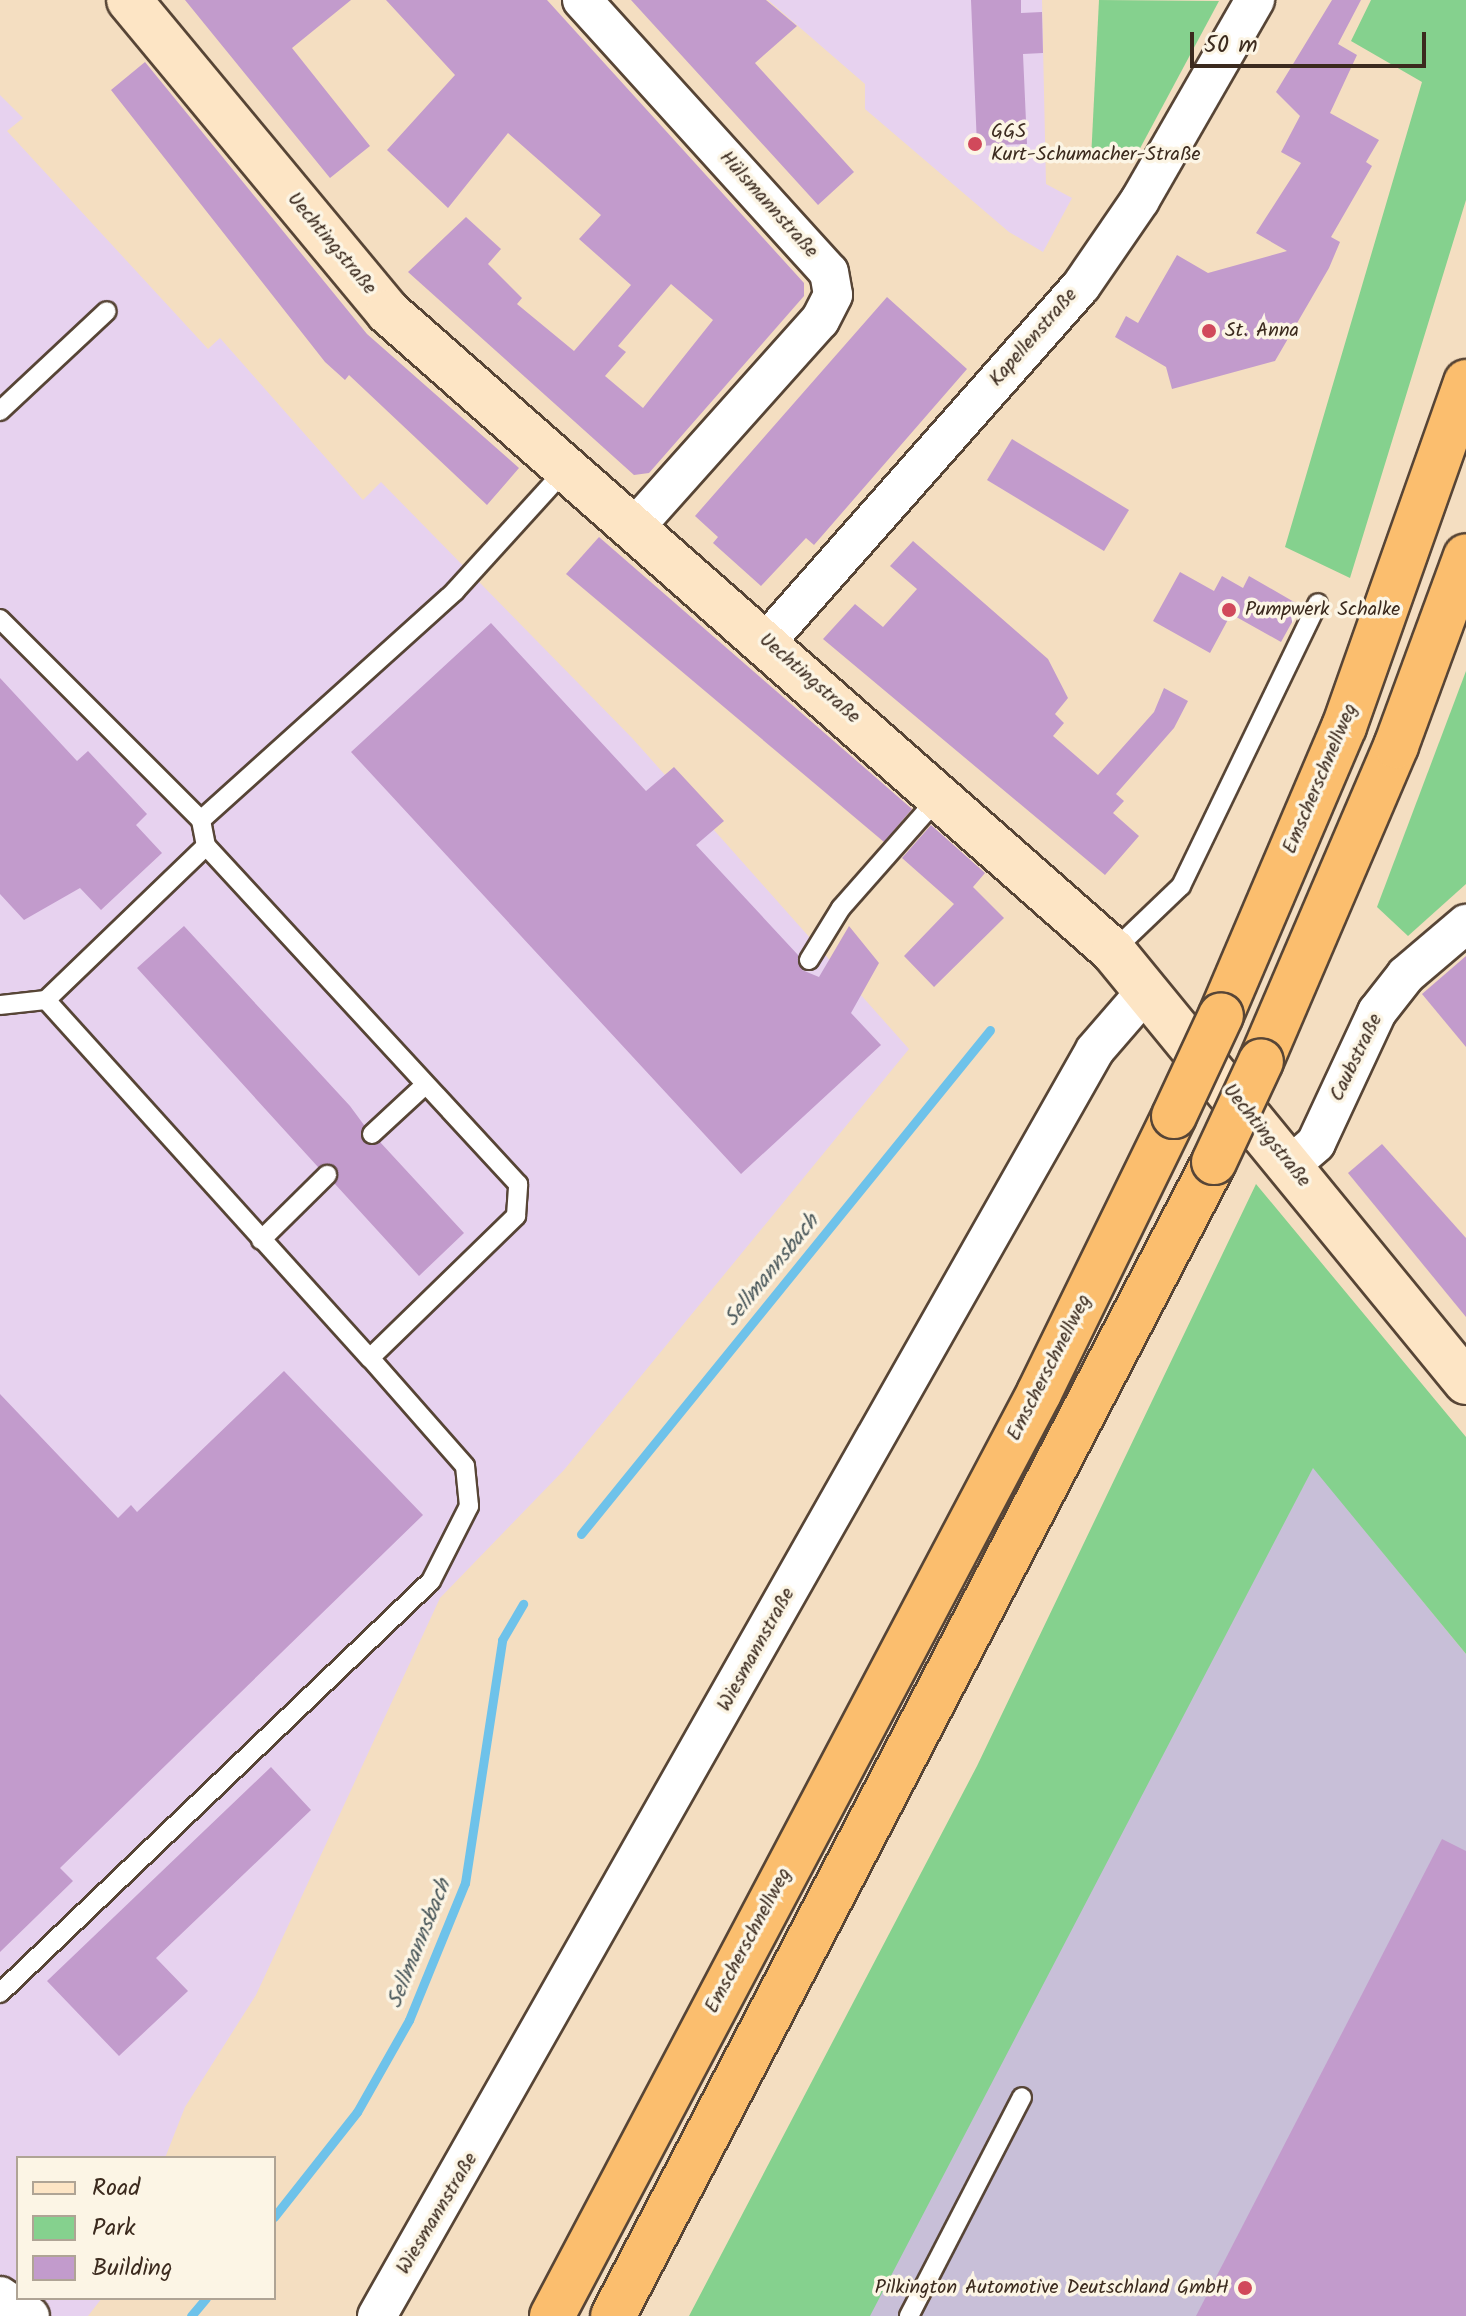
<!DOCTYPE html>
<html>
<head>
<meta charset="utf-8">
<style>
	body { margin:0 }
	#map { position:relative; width:1466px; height:2316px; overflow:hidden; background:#f4dec1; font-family:Kalam,sans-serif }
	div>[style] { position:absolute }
	.built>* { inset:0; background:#e7d2ef }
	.industrial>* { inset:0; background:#c8bfd8 }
	.green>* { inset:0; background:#85d18e }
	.stream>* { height:9px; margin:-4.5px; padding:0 4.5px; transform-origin:4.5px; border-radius:4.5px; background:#6ec2ea }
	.building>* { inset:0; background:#c29bcc }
	.roads { filter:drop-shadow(2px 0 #574536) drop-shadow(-2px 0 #574536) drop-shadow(0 2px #574536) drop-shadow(0 -2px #574536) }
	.lane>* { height:18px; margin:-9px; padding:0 9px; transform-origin:9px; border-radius:9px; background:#fff }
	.street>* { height:38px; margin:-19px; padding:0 19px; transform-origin:19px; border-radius:19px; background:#fff }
	.secondary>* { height:44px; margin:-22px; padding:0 22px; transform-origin:22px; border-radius:22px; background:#fde5c5 }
	.highway>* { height:44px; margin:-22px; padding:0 22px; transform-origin:22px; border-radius:22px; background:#fbbe6e }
	.bridges { filter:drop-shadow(2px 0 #574536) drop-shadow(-2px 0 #574536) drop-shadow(0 2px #574536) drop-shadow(0 -2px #574536) }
	.highway-bridge>* { height:44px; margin:-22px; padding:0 22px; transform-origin:22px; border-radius:22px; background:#fbbe6e }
	.dots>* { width:22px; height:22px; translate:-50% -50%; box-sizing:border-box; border:4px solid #fcf5e5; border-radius:50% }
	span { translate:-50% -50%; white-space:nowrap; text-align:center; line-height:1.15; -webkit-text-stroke:7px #fcf5e5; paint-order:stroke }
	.poi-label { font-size:20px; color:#3b2a1e }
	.left { translate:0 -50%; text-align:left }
	.right { translate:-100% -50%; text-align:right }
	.street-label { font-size:20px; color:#3b2a1e }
	.water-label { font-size:22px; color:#4a585b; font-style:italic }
	.legend { position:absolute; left:16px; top:2156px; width:260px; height:144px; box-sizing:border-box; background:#fcf5e5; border:2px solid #afa495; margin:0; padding:10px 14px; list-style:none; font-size:24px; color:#3b2a1e }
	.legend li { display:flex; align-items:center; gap:16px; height:40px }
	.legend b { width:40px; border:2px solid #afa495 }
	.scale { position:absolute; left:1190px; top:32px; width:236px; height:36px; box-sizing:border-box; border:4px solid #3b2a1e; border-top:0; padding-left:10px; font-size:24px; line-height:28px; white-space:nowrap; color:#3b2a1e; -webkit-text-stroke:6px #fcf5e5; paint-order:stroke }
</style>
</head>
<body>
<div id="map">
	<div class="built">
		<i style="clip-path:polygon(768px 0,1042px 0,1046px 184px,1072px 198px,1043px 252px,1009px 232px,865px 109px,865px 84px)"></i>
		<i style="clip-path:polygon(0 95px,23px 118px,7px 131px,208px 349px,220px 338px,363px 500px,381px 482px,633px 739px,909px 1049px,564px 1470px,440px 1598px,256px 1995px,185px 2107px,165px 2158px,18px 2158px,18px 2298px,102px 2298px,88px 2316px,0 2316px)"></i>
	</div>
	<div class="industrial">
		<i style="clip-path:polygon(1313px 1467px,1466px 1654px,1466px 2316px,868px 2316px)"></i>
	</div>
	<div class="green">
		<i style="clip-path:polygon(1099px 0,1219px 1px,1137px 154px,1091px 159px)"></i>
		<i style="clip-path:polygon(1371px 0,1466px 0,1466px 200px,1350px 578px,1285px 547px,1422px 82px,1351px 41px)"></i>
		<i style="clip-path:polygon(1466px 671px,1466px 884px,1408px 936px,1377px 907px)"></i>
		<i style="clip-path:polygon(1256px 1184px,1466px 1437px,1466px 1654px,1313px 1468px,870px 2316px,689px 2316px,977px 1766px)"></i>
	</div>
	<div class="stream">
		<i style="left:581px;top:1534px;width:649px;rotate:-50.94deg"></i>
		<i style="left:274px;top:2217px;width:134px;rotate:-51.7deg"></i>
		<i style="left:357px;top:2112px;width:106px;rotate:-60.5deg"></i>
		<i style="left:409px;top:2020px;width:148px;rotate:-67.8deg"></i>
		<i style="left:465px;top:1883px;width:246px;rotate:-81.3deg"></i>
		<i style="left:502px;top:1640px;width:42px;rotate:-59.7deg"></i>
		<i style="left:191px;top:2316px;width:23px;rotate:-50deg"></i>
	</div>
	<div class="building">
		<i style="clip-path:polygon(185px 0,351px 0,292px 48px,370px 146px,330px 178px)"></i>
		<i style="clip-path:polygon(evenodd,386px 0,547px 0,804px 283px,804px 296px,649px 473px,634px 475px,408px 272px,466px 217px,501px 249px,488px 264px,522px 298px,517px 304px,574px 351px,631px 285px,579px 239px,601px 215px,508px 133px,448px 208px,387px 150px,455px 75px,386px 0,671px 284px,713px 320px,643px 408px,605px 376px,626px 352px,618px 346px,671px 284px)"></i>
		<i style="clip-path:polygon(631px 0,766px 0,797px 26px,755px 63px,854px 172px,818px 205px)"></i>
		<i style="clip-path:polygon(971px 0,1021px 0,1021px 13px,1042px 12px,1043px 53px,1023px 54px,1027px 144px,977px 146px)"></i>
		<i style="clip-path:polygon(1332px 0,1361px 0,1338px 44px,1357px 55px,1330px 113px,1379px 140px,1366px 162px,1372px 166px,1331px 237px,1340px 242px,1329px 268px,1275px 361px,1172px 389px,1166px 367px,1115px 337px,1126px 316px,1138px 323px,1177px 255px,1208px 273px,1287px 251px,1256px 233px,1301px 163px,1281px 152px,1300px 116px,1276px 92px)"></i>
		<i style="clip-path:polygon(145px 62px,367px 334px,519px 468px,487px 505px,349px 375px,345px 380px,325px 362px,111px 90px)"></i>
		<i style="clip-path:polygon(887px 297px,967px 369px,814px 545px,806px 538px,761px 586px,713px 543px,718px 537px,695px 516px)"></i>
		<i style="clip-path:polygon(1012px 439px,1129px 510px,1104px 551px,987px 480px)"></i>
		<i style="clip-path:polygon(599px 537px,912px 809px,884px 842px,566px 574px)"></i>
		<i style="clip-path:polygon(913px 541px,1048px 659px,1068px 698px,1055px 714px,1064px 723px,1053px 736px,1098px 775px,1154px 712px,1164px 688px,1188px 701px,1174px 728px,1116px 794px,1124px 801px,1113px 813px,1139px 836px,1105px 875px,823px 639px,855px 604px,883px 627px,917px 589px,890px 566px)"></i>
		<i style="clip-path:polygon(1180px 572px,1214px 591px,1222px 576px,1243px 588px,1249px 576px,1301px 606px,1281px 642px,1231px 614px,1210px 653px,1153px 621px)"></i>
		<i style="clip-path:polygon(491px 623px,646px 791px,674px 767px,724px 821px,696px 845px,798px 955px,802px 970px,819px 977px,849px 926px,879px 963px,851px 1013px,881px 1045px,741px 1174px,351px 752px)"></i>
		<i style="clip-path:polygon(0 678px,77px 761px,88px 751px,147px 814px,136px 825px,162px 853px,101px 910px,80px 888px,24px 920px,0 894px)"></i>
		<i style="clip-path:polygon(931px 825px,985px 873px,973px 887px,1004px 918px,934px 987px,904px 956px,954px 904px,902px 858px)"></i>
		<i style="clip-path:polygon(184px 926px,350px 1106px,364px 1125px,363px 1142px,380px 1142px,464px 1233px,419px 1276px,335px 1184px,336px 1167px,318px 1167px,137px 968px)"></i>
		<i style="clip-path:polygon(1466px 956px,1466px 1047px,1422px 994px)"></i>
		<i style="clip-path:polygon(1382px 1144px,1466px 1238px,1466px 1317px,1348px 1173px)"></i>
		<i style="clip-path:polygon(284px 1371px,423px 1515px,60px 1868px,73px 1881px,0 1952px,0 1394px,118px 1518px,131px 1505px,137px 1512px)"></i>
		<i style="clip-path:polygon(271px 1767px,311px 1810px,156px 1958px,188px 1991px,119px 2056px,47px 1981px)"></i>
		<i style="clip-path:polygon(1442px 1839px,1466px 1851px,1466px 2316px,1196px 2316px)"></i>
	</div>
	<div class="roads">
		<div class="lane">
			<i style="left:0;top:411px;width:146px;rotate:-43.1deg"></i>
			<i style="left:0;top:619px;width:284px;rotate:45deg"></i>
			<i style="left:206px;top:846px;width:222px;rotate:136.1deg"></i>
			<i style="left:46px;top:1000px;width:483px;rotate:47.9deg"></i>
			<i style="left:370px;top:1358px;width:204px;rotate:-44.2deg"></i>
			<i style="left:516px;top:1216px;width:32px;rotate:-86deg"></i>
			<i style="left:518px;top:1184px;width:460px;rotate:-132.7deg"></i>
			<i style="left:206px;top:846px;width:26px;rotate:-101deg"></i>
			<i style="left:201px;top:820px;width:342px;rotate:-42deg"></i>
			<i style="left:455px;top:591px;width:164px;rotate:-47.7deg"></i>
			<i style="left:1113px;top:951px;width:94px;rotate:-43.7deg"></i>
			<i style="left:1181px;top:886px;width:314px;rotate:-64.2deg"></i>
			<i style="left:809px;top:960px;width:61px;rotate:-58.4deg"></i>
			<i style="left:841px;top:908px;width:148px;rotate:-48.6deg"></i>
			<i style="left:0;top:1005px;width:46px;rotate:-6.2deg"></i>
			<i style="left:372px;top:1134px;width:72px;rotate:-42.8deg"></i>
			<i style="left:261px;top:1240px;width:93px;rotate:-44.6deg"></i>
			<i style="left:0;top:1993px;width:596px;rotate:-43.71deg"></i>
			<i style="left:431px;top:1581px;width:84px;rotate:-63.1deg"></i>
			<i style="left:469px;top:1506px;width:40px;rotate:-95.7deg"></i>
			<i style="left:465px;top:1466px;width:144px;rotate:-131.3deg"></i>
			<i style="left:909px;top:2316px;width:246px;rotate:-62.7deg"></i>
		</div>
		<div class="street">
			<i style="left:582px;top:0;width:367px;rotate:47.8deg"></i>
			<i style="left:829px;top:272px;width:23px;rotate:80deg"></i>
			<i style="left:833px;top:295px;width:28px;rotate:117deg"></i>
			<i style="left:820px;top:320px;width:279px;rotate:131.8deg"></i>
			<i style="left:766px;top:642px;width:475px;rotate:-48.5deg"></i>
			<i style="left:1081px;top:286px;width:104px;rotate:-55.5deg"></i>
			<i style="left:1140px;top:200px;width:231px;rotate:-60.1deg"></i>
			<i style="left:1291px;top:1165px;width:33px;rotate:-41deg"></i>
			<i style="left:1316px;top:1143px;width:145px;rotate:-65deg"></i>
			<i style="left:1377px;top:1012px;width:47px;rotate:-51.9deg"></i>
			<i style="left:1406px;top:975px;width:79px;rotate:-40.4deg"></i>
			<i style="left:0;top:2296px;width:36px;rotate:34deg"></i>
			<i style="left:377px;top:2316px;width:1455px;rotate:-60.44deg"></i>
			<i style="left:1095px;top:1050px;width:79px;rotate:-49.1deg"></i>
		</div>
		<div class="secondary">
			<i style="left:129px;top:0;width:405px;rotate:50.3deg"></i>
			<i style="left:388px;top:312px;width:966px;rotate:41.39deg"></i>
			<i style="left:1113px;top:951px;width:557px;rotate:50.68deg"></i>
		</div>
		<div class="highway">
			<i style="left:1221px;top:1015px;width:313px;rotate:-66.9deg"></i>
			<i style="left:1344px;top:727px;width:366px;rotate:-70.5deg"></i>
			<i style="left:1261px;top:1061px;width:343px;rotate:-66.8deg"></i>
			<i style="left:1396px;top:746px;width:202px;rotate:-69.8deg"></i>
			<i style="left:552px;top:2316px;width:1044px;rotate:-62.18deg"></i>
			<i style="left:1039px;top:1393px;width:308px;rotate:-64deg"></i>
			<i style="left:613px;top:2316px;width:1301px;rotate:-62.49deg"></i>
		</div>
	</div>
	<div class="bridges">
		<div class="highway-bridge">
			<i style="left:1174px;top:1116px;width:111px;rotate:-65deg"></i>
			<i style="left:1214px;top:1162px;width:111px;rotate:-65deg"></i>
		</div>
	</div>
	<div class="dots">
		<i style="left:975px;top:144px;background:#d1495b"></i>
		<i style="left:1209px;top:331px;background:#d1495b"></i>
		<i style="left:1229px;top:610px;background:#d1495b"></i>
		<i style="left:1245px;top:2288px;background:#d1495b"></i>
	</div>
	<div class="poi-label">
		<span class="left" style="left:991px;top:144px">GGS<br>Kurt-Schumacher-Straße</span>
		<span class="left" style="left:1225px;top:331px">St. Anna</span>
		<span class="left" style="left:1245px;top:610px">Pumpwerk Schalke</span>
		<span class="right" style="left:1229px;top:2288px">Pilkington Automotive Deutschland GmbH</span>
	</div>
	<div class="street-label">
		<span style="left:768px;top:205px;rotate:48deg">Hülsmannstraße</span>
		<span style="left:331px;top:244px;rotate:50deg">Uechtingstraße</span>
		<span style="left:1034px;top:338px;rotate:-49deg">Kapellenstraße</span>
		<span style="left:809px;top:679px;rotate:41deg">Uechtingstraße</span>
		<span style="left:1321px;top:779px;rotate:-67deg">Emscherschnellweg</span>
		<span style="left:1357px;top:1058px;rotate:-64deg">Caubstraße</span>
		<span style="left:1266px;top:1136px;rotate:51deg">Uechtingstraße</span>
		<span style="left:1050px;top:1368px;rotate:-63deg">Emscherschnellweg</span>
		<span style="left:757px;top:1650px;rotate:-61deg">Wiesmannstraße</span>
		<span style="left:749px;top:1941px;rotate:-62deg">Emscherschnellweg</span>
		<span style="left:438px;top:2214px;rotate:-59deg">Wiesmannstraße</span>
	</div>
	<div class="water-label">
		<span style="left:772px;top:1271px;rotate:-51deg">Sellmannsbach</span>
		<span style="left:420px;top:1944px;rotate:-68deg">Sellmannsbach</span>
	</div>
	<ul class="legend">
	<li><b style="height:10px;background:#fde5c5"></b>Road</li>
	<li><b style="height:22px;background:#85d18e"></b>Park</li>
	<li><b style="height:22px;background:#c29bcc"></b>Building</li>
	</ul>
	<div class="scale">50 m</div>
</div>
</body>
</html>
